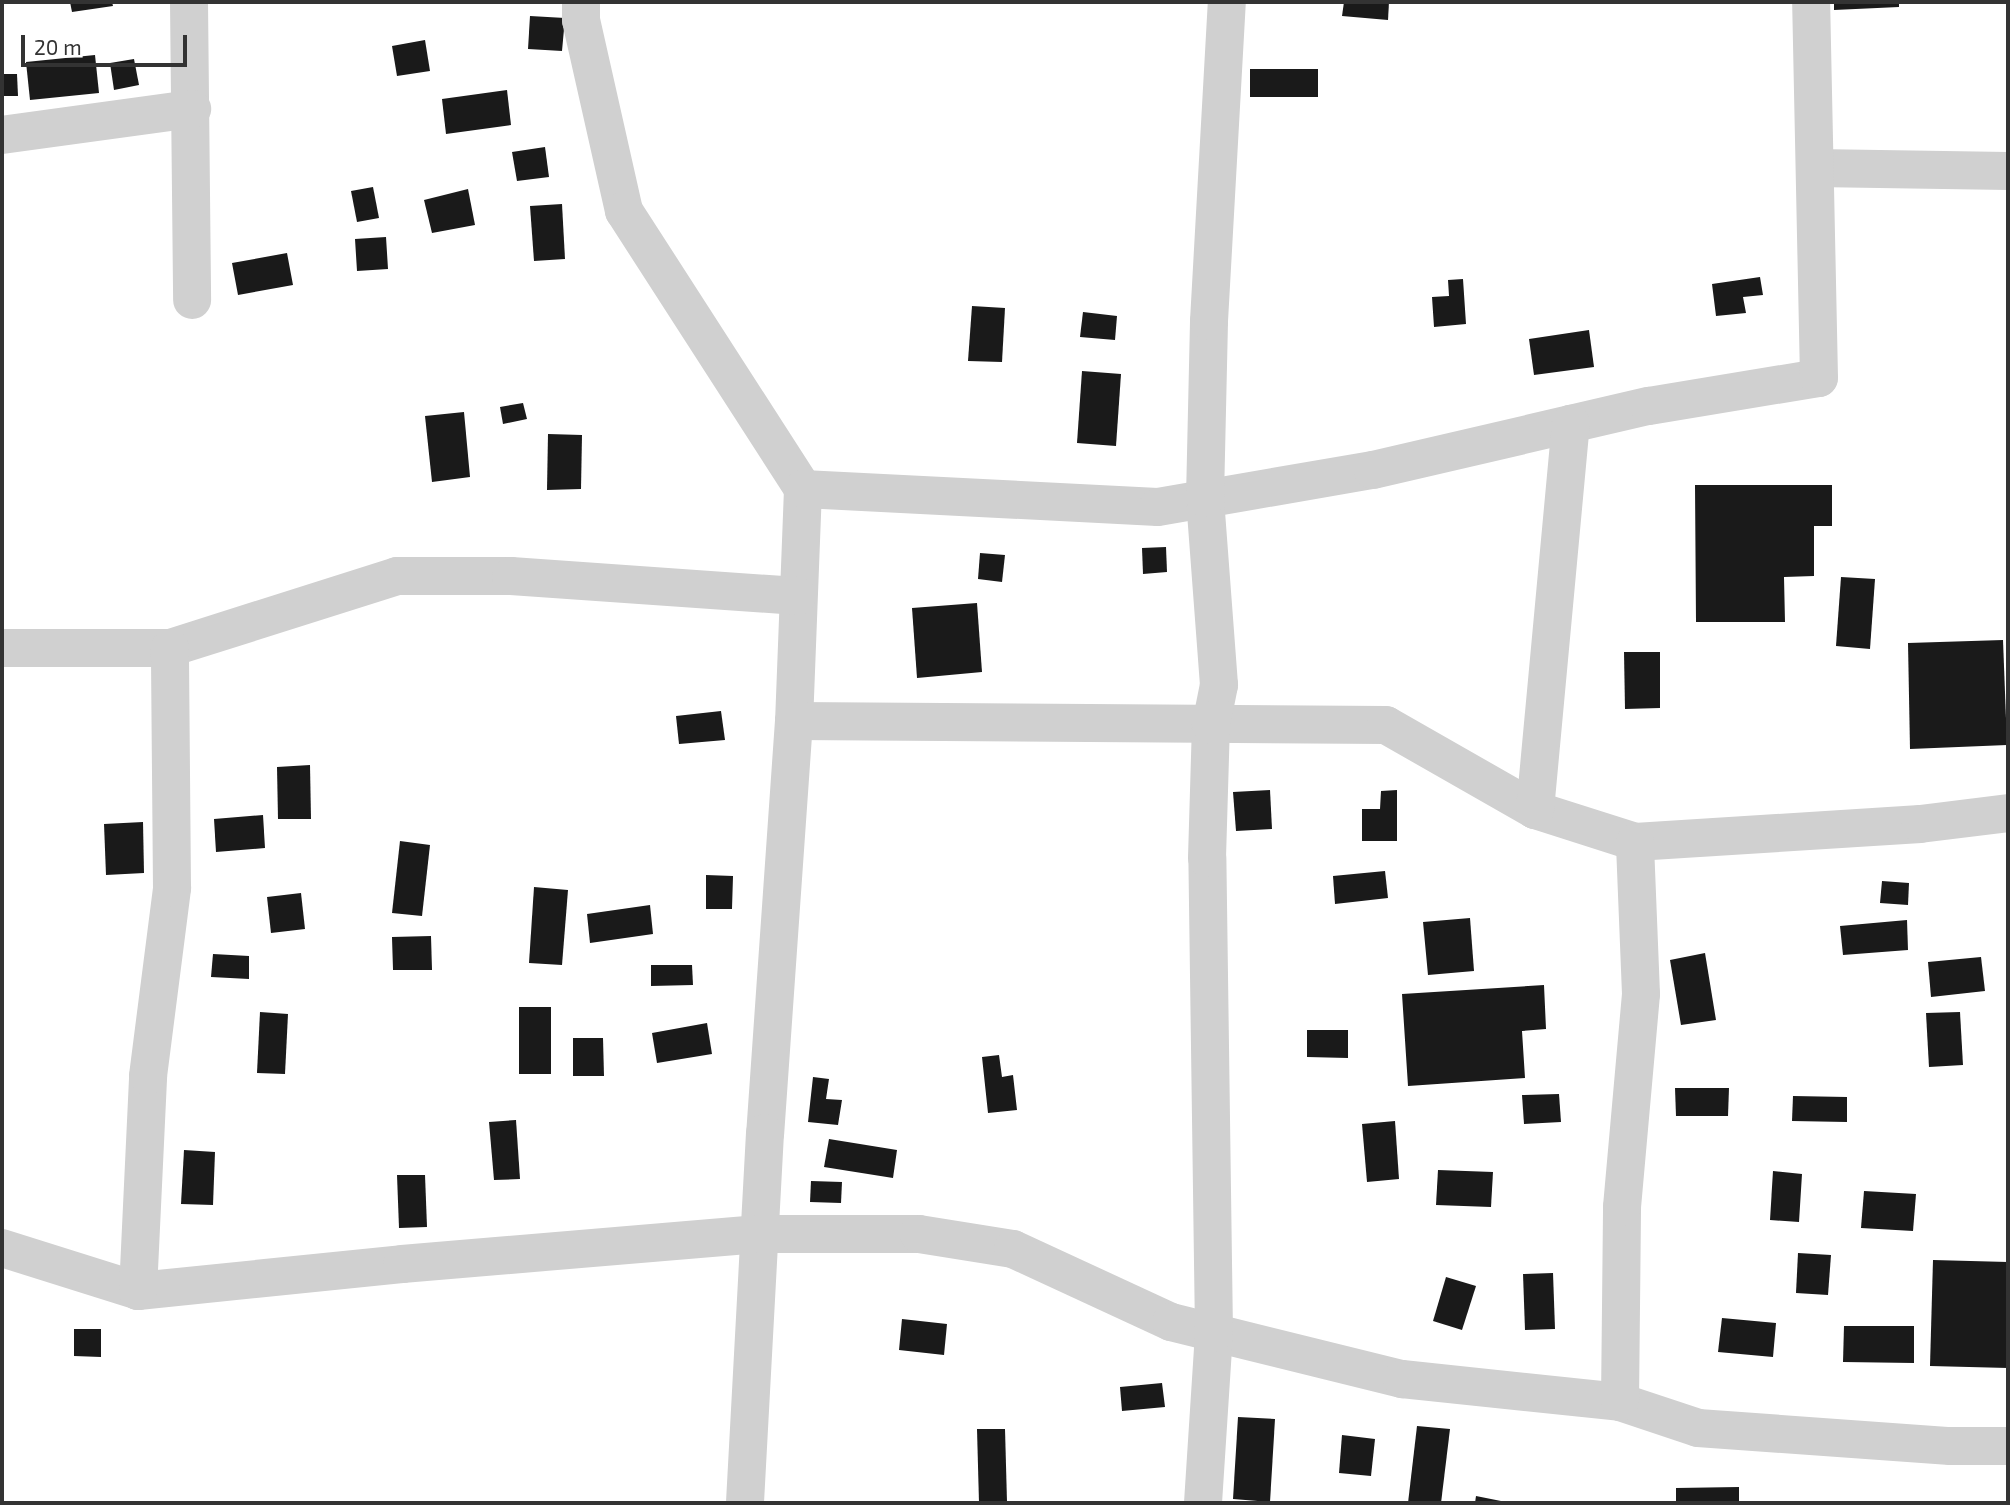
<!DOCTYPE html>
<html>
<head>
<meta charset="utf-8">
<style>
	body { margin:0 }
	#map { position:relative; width:2010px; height:1505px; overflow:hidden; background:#fff; font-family:"Exo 2",sans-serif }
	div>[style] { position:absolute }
	.building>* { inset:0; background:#1a1a1a }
	.minor>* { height:38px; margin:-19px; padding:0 19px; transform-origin:19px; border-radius:19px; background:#d0d0d0 }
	span { translate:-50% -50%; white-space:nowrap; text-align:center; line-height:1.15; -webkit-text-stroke:7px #fff; paint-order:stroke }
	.frame { position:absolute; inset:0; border:4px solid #333; pointer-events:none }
	.scale { position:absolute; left:21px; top:35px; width:166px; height:32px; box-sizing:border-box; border:4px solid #333; border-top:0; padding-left:9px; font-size:21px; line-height:24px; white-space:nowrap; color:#333; -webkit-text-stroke:5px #fff; paint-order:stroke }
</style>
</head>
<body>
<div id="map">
	<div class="building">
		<i style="clip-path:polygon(70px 2px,112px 2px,113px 6px,72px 12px)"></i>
		<i style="clip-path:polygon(1344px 2px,1389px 2px,1388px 20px,1342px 16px)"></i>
		<i style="clip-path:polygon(1834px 2px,1899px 2px,1899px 7px,1834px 10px)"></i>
		<i style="clip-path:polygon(530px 16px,565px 18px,562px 51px,528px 49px)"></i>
		<i style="clip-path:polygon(425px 40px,430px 71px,397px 76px,392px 46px)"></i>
		<i style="clip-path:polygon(95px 55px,99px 93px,30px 100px,26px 62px)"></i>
		<i style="clip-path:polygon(134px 59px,139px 85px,114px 90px,110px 63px)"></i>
		<i style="clip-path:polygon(1250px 69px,1318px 69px,1318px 97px,1250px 97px)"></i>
		<i style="clip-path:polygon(2px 74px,17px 74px,18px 96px,2px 96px)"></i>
		<i style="clip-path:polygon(507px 90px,511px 125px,446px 134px,442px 99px)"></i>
		<i style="clip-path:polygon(545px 147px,549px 177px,517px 181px,512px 152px)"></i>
		<i style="clip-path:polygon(373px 187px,379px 218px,357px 222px,351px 191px)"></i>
		<i style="clip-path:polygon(468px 189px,475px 225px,432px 233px,424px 200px)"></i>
		<i style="clip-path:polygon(562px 204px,565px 259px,534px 261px,530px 206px)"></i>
		<i style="clip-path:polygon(386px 237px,388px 269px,357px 271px,355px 239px)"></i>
		<i style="clip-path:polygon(287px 253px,293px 285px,238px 295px,232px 263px)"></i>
		<i style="clip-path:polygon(1760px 277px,1763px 295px,1743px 297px,1746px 313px,1716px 316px,1712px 284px)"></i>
		<i style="clip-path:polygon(1463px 279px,1466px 324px,1434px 327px,1432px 297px,1449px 296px,1448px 280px)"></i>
		<i style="clip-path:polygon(972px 306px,1005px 308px,1002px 362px,968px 361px)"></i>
		<i style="clip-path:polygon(1083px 312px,1117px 316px,1115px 340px,1080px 337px)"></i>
		<i style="clip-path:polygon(1589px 330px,1594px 367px,1534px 375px,1529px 339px)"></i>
		<i style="clip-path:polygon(1082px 371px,1121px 374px,1116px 446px,1077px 443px)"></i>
		<i style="clip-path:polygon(523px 403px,527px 419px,503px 424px,500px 407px)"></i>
		<i style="clip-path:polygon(464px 412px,470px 477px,432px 482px,425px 416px)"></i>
		<i style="clip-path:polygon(548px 434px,582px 435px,581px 489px,547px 490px)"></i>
		<i style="clip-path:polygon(1695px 485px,1832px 485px,1832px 526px,1814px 526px,1814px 576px,1784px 577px,1785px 622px,1696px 622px)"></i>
		<i style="clip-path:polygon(1166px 547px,1167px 572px,1143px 574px,1142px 548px)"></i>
		<i style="clip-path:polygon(980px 553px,1005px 555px,1002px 582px,978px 579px)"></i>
		<i style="clip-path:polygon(1841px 577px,1875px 579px,1870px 649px,1836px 646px)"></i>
		<i style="clip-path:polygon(977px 603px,982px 672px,917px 678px,912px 608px)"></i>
		<i style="clip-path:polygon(2003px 640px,2007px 745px,1910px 749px,1908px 643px)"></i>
		<i style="clip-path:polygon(1624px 652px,1660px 652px,1660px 708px,1625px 709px)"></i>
		<i style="clip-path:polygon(721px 711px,725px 740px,679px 744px,676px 716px)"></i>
		<i style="clip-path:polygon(310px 765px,311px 819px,278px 819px,277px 767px)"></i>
		<i style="clip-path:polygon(1270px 790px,1272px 829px,1236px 831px,1233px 792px)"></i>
		<i style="clip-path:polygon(1397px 790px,1397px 841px,1362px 841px,1362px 809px,1380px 809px,1381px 791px)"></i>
		<i style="clip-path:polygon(263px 815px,265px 848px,216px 852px,214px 819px)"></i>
		<i style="clip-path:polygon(143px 822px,144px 873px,106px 875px,104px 824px)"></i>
		<i style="clip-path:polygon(400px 841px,430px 845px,422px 916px,392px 913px)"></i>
		<i style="clip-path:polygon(1385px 871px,1388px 898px,1335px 904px,1333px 876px)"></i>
		<i style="clip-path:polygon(706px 875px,733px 876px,732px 909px,706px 909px)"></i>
		<i style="clip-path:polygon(1882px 881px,1909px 883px,1908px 905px,1880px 903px)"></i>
		<i style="clip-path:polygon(534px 887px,568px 890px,562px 965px,529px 963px)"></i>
		<i style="clip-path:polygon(301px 893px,305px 929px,271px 933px,267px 897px)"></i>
		<i style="clip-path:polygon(650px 905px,653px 934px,590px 943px,587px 914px)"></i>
		<i style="clip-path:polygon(1470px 918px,1474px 971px,1428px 975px,1423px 922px)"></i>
		<i style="clip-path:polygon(1907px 920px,1908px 950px,1843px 955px,1840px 926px)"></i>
		<i style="clip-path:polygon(431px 936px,432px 970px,393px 970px,392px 937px)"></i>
		<i style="clip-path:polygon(1705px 953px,1716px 1020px,1681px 1025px,1670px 960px)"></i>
		<i style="clip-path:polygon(213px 954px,249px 956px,249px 979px,211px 977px)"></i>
		<i style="clip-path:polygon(1981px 957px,1985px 991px,1931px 997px,1928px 962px)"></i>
		<i style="clip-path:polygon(651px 965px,692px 965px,693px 985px,651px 986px)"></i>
		<i style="clip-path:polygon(1544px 985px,1546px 1029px,1522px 1031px,1525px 1078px,1408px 1086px,1402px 994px)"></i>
		<i style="clip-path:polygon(519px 1007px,551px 1007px,551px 1074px,519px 1074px)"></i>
		<i style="clip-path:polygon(260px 1012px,288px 1014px,285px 1074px,257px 1073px)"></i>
		<i style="clip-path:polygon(1960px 1012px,1963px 1065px,1929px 1067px,1926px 1013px)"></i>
		<i style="clip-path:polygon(707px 1023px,712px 1054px,657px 1063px,652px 1033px)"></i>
		<i style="clip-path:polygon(1307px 1030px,1348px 1030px,1348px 1058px,1307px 1057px)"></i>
		<i style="clip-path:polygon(573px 1038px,603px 1038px,604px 1076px,573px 1076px)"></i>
		<i style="clip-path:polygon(999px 1055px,1002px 1077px,1013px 1075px,1017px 1110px,988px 1113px,982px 1057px)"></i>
		<i style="clip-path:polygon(813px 1077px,829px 1079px,826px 1099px,842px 1100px,838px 1125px,808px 1122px)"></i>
		<i style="clip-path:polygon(1675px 1088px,1729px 1088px,1728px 1116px,1676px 1116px)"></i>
		<i style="clip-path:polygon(1559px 1094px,1561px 1122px,1524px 1124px,1522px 1095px)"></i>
		<i style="clip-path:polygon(1793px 1096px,1847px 1097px,1847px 1122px,1792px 1121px)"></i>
		<i style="clip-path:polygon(516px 1120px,520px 1179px,494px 1180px,489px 1122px)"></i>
		<i style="clip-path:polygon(1395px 1121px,1399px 1179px,1367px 1182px,1362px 1124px)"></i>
		<i style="clip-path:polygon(829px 1139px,897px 1150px,893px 1178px,824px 1167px)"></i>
		<i style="clip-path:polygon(184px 1150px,215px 1152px,213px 1205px,181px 1204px)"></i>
		<i style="clip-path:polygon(1438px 1170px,1493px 1172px,1491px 1207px,1436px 1205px)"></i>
		<i style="clip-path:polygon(1773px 1171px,1802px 1174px,1799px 1222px,1770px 1220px)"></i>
		<i style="clip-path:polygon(397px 1175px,425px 1175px,427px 1227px,399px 1228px)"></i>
		<i style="clip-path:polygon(811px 1181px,842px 1182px,841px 1203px,810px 1202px)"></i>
		<i style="clip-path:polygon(1864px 1191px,1916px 1194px,1913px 1231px,1861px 1228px)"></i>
		<i style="clip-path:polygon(1798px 1253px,1831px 1255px,1828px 1295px,1796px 1293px)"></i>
		<i style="clip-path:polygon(1933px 1260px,2008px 1262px,2008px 1368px,1930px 1366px)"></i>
		<i style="clip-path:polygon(1553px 1273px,1555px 1329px,1525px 1330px,1523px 1274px)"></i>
		<i style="clip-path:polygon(1446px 1277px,1476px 1286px,1462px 1330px,1433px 1321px)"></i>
		<i style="clip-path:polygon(1722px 1318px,1776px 1323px,1773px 1357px,1718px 1352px)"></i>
		<i style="clip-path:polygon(902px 1319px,947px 1324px,944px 1355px,899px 1350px)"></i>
		<i style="clip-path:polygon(1844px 1326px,1914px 1326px,1914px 1363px,1843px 1362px)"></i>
		<i style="clip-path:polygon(74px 1329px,101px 1329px,101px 1357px,74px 1356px)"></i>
		<i style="clip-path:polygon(1162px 1383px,1165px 1407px,1122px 1411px,1120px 1387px)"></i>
		<i style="clip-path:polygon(1238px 1417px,1275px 1419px,1270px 1502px,1233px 1499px)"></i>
		<i style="clip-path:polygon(1417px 1426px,1450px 1429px,1441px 1503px,1408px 1503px)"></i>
		<i style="clip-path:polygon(977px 1429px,1005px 1429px,1007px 1502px,979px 1503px)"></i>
		<i style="clip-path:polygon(1342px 1435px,1375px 1439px,1371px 1476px,1339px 1473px)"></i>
		<i style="clip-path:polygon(1739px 1487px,1739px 1503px,1676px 1503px,1676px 1488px)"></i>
		<i style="clip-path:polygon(1476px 1496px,1506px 1502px,1506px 1503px,1475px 1503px)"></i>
	</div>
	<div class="minor">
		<i style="left:189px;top:2px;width:298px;rotate:89.4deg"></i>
		<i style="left:581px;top:2px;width:18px;rotate:90deg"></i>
		<i style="left:581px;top:20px;width:196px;rotate:77.3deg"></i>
		<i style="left:624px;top:211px;width:331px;rotate:57.2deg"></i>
		<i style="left:803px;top:489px;width:232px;rotate:92.2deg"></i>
		<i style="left:794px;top:721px;width:413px;rotate:94deg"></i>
		<i style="left:765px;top:1133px;width:371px;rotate:93.1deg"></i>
		<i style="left:2px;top:135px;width:192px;rotate:-7.8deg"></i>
		<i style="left:1815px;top:168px;width:193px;rotate:0.9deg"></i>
		<i style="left:803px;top:489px;width:355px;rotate:2.9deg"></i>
		<i style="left:1158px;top:507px;width:218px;rotate:-9.8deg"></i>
		<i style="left:1373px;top:470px;width:283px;rotate:-13.1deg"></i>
		<i style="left:1649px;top:406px;width:172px;rotate:-9.4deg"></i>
		<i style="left:1819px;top:378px;width:376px;rotate:-91.2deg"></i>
		<i style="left:2px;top:648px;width:168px"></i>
		<i style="left:170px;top:648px;width:238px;rotate:-17.6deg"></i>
		<i style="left:397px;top:576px;width:114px"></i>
		<i style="left:511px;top:576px;width:287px;rotate:4deg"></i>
		<i style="left:794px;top:721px;width:592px;rotate:0.39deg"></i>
		<i style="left:1386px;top:725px;width:172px;rotate:29.7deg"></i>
		<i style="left:1535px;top:810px;width:105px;rotate:17.7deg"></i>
		<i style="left:1635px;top:842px;width:286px;rotate:-3.6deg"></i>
		<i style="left:1920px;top:824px;width:89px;rotate:-7.1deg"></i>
		<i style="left:1535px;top:810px;width:388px;rotate:-84.7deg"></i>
		<i style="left:2px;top:1248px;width:143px;rotate:17.5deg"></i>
		<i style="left:138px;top:1291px;width:265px;rotate:-5.8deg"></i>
		<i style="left:402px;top:1264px;width:358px;rotate:-4.8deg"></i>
		<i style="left:759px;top:1234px;width:160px"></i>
		<i style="left:919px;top:1234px;width:95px;rotate:9.1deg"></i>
		<i style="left:1013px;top:1249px;width:174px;rotate:24.8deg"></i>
		<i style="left:1171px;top:1322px;width:238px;rotate:13.9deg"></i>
		<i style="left:1402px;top:1379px;width:219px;rotate:6deg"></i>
		<i style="left:1620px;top:1402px;width:82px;rotate:18.4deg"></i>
		<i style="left:1698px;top:1428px;width:253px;rotate:4.1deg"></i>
		<i style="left:1950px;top:1446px;width:58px"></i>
		<i style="left:138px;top:1291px;width:215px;rotate:-87.3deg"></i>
		<i style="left:148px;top:1076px;width:190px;rotate:-82.7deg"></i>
		<i style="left:172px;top:888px;width:240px;rotate:-90.5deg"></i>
		<i style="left:1620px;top:1402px;width:195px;rotate:-89.4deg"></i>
		<i style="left:1622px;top:1207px;width:214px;rotate:-84.9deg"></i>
		<i style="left:1641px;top:994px;width:152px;rotate:-92.3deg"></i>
		<i style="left:1203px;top:1503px;width:170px;rotate:-86.3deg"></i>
		<i style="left:1214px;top:1333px;width:475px;rotate:-90.8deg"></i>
		<i style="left:1207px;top:858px;width:133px;rotate:-88.3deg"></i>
		<i style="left:1211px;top:725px;width:41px;rotate:-78.7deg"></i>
		<i style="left:1219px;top:685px;width:188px;rotate:-94.3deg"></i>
		<i style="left:1205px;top:498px;width:177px;rotate:-88.7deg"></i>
		<i style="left:1209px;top:321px;width:320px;rotate:-86.8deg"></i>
	</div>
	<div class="frame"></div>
	<div class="scale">20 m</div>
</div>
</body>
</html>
